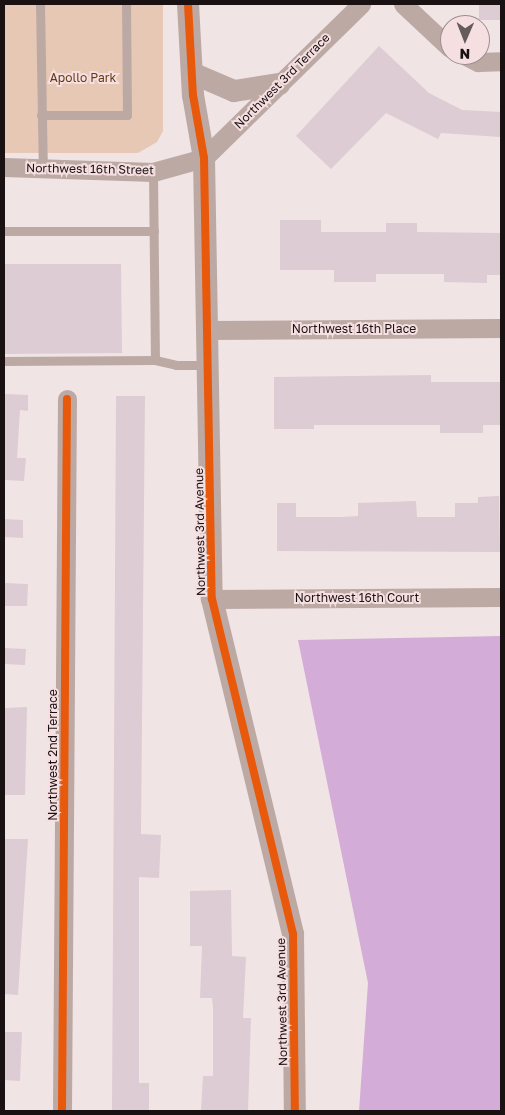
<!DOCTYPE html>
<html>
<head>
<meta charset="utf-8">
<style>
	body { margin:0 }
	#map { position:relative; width:505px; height:1115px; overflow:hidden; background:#f1e4e5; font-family:"Golos Text",sans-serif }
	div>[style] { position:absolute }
	.green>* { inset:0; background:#e7c8b5 }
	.water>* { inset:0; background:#d4acd8 }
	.building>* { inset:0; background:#ddccd3 }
	.service>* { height:9px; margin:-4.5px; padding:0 4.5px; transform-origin:4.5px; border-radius:4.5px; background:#bca9a4 }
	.minor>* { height:19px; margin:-9.5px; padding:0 9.5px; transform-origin:9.5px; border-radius:9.5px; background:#bca9a4 }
	.tertiary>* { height:22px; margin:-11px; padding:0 11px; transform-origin:11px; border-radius:11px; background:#bca9a4 }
	.cycleway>* { height:8px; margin:-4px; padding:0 4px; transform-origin:4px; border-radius:4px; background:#e8590c }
	span { translate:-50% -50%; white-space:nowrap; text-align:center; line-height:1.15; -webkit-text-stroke:4px #f6dfe1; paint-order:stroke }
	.park-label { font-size:12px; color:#653b11 }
	.street-label { font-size:12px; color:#191112 }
	.frame { position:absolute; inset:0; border:5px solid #191112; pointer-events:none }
	.north { position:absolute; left:440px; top:15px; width:50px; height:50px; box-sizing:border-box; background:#f6dfe1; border:1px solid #9e8d8e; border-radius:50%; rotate:181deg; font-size:14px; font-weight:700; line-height:20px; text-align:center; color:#191112 }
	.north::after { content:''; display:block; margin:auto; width:18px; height:22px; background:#655b5c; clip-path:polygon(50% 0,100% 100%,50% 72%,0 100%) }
</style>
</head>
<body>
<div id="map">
	<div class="green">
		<i style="clip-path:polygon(4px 4px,163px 4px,163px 131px,157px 142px,138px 153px,4px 153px)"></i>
	</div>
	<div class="water">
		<i style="clip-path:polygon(501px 636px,501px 1111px,359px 1111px,368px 983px,298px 640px)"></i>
	</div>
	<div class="building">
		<i style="clip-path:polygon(479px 4px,501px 4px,501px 20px,479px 20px)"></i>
		<i style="clip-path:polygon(379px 46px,429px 93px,462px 110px,501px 112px,500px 137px,441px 133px,438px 139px,386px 113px,331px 169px,296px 136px)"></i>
		<i style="clip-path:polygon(280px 220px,321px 220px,321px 232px,386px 232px,386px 223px,417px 223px,417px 232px,501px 233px,501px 275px,487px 275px,487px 283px,444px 282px,444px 274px,376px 274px,376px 282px,334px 282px,334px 270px,280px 270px)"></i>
		<i style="clip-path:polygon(4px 264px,121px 264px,122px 353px,4px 354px)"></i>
		<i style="clip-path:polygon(431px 375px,431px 382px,501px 382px,501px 425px,483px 425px,483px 433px,440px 433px,440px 425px,314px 425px,314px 429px,274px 429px,274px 377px)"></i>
		<i style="clip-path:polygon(4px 394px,28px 395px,28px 411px,20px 410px,17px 458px,26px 458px,24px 481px,4px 480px)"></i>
		<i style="clip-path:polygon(116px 396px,145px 396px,141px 834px,161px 835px,159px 878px,139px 877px,139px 1083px,149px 1083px,149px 1111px,112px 1111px)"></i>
		<i style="clip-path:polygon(499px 496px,500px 552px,277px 551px,277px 503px,296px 503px,296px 517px,341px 517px,358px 516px,358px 503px,416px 501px,417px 517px,455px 517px,455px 503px,478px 503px,478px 497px)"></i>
		<i style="clip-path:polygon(4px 519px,23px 520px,23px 538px,4px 537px)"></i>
		<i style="clip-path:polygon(4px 583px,28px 584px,27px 606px,4px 606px)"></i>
		<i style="clip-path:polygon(4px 648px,26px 649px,25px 665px,4px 664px)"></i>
		<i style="clip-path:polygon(27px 707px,25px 795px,4px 795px,4px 708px)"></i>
		<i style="clip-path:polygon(4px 839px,28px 839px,18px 995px,4px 994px)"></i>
		<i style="clip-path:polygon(231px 890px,232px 956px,246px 957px,243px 1018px,251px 1018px,248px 1111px,201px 1111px,203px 1076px,213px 1076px,213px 1008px,212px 998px,200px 998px,202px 946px,190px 946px,190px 891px)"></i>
		<i style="clip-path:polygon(4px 1032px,22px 1032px,20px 1081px,4px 1080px)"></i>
	</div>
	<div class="service">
		<i style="left:40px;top:4px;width:164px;rotate:89deg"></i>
		<i style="left:41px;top:115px;width:86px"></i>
		<i style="left:127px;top:115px;width:111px;rotate:-90.5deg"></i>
		<i style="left:153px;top:172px;width:188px;rotate:89.4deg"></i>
		<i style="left:4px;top:231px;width:150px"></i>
		<i style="left:4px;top:361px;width:151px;rotate:-0.4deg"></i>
		<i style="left:155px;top:360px;width:22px;rotate:13deg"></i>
		<i style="left:176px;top:365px;width:31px"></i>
	</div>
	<div class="minor">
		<i style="left:403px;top:4px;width:64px;rotate:43.1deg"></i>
		<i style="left:464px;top:55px;width:16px;rotate:27deg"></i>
		<i style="left:478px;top:62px;width:23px;rotate:-2deg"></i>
		<i style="left:4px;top:167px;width:149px;rotate:1.9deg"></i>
		<i style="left:153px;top:172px;width:53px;rotate:-15.4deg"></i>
		<i style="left:204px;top:158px;width:220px;rotate:-44.4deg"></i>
		<i style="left:207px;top:330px;width:294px;rotate:-0.4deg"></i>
		<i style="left:212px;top:599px;width:289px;rotate:-0.4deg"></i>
		<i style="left:62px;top:1111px;width:712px;rotate:-89.6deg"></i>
	</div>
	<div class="tertiary">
		<i style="left:188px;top:4px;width:91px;rotate:86.9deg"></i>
		<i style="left:193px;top:95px;width:64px;rotate:80.1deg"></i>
		<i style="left:204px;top:158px;width:441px;rotate:89deg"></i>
		<i style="left:212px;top:599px;width:345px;rotate:76.4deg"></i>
		<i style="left:293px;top:934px;width:177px;rotate:89.4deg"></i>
		<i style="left:192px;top:73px;width:46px;rotate:23.2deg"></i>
		<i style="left:234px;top:91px;width:46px;rotate:-8.8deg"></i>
	</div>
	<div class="cycleway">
		<i style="left:188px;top:4px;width:91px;rotate:86.9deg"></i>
		<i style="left:193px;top:95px;width:64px;rotate:80.1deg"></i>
		<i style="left:204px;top:158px;width:441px;rotate:89deg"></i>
		<i style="left:212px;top:599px;width:345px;rotate:76.4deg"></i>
		<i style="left:293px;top:934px;width:177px;rotate:89.4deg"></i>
		<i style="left:62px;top:1111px;width:712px;rotate:-89.6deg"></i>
	</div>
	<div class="park-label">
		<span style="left:83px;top:78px">Apollo Park</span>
	</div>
	<div class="street-label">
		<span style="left:282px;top:81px;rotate:-45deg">Northwest 3rd Terrace</span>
		<span style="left:90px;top:169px;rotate:1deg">Northwest 16th Street</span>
		<span style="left:354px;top:329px">Northwest 16th Place</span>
		<span style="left:200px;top:532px;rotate:-91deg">Northwest 3rd Avenue</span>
		<span style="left:357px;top:598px">Northwest 16th Court</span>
		<span style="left:53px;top:755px;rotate:-90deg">Northwest 2nd Terrace</span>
		<span style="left:282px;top:1002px;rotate:-91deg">Northwest 3rd Avenue</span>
	</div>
	<div class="frame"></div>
	<div class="north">N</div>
</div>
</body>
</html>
